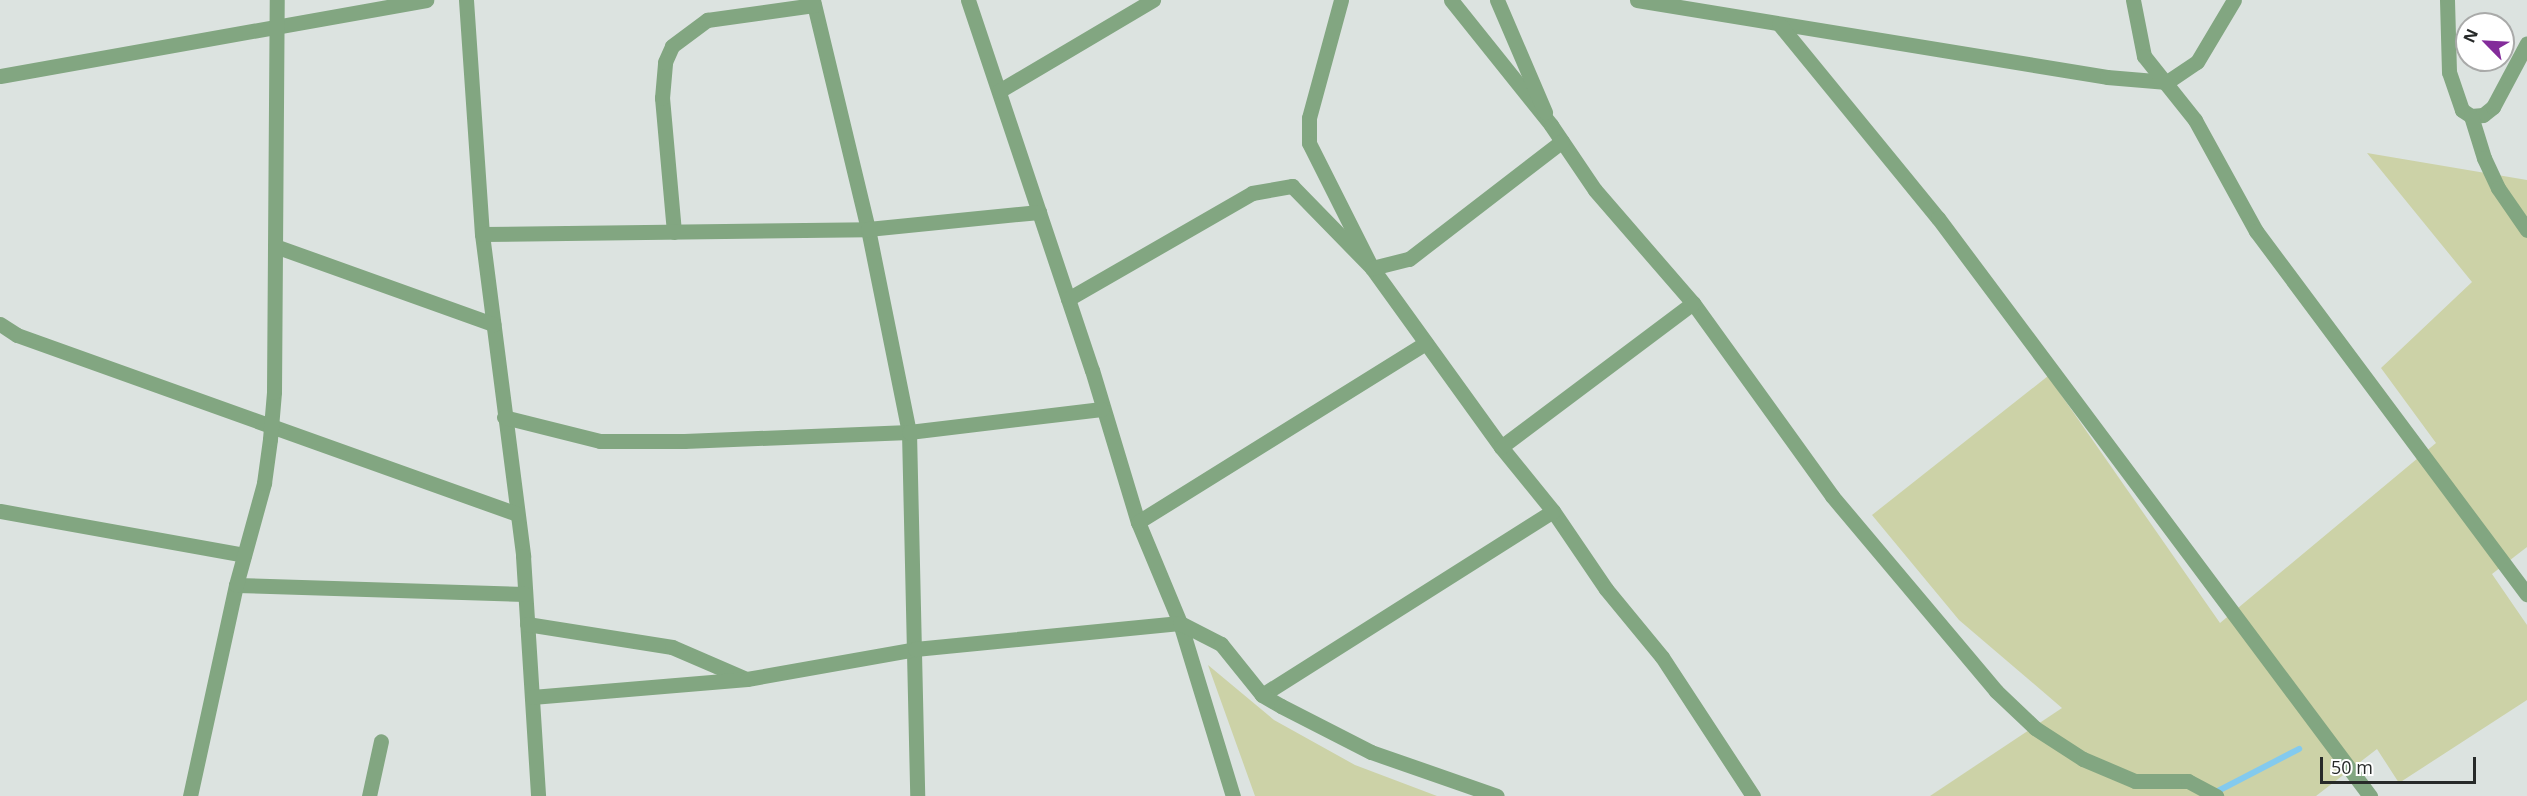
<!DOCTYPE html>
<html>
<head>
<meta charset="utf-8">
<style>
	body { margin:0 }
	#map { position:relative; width:2527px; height:796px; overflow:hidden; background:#dce3e0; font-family:"Open Sans",sans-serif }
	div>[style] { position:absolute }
	.green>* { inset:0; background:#ccd2a7 }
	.stream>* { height:6px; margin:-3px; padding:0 3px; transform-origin:3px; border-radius:3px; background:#83caee }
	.minor>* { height:15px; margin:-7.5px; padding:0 7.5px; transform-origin:7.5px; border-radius:7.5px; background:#82a681 }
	span { translate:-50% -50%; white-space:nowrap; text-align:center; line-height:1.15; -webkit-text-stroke:4.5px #fff; paint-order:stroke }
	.north { position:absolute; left:2455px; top:12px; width:60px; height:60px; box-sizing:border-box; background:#fff; border:2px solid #a9aaa9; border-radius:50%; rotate:294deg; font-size:16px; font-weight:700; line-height:24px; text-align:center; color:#272a29 }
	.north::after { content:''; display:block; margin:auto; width:21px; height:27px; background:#832c9a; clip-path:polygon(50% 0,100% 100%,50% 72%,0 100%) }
	.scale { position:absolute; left:2320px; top:757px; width:156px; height:27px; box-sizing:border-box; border:3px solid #272a29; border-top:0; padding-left:8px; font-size:18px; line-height:21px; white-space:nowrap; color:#272a29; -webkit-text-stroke:4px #fff; paint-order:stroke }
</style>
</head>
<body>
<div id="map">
	<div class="green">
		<i style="clip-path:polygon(2367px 153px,2527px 180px,2527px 547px,2492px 574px,2527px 625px,2527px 700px,2399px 783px,2377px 749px,2316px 796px,1930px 796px,2062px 708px,1959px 620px,1872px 515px,2048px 376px,2220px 623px,2436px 443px,2381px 368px,2472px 282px)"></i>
		<i style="clip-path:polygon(1208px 665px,1274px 720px,1355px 765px,1437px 796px,1255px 796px)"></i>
	</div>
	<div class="stream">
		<i style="left:2214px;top:793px;width:96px;rotate:-27.4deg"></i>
	</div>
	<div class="minor">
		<i style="left:466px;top:0;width:235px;rotate:86.1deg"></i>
		<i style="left:482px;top:234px;width:325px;rotate:82.7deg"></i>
		<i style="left:523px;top:556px;width:240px;rotate:86.4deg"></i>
		<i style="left:813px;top:0;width:236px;rotate:76.5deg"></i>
		<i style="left:868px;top:229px;width:207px;rotate:78.6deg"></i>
		<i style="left:909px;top:432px;width:364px;rotate:88.7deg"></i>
		<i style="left:968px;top:0;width:390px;rotate:71.5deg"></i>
		<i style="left:1092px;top:370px;width:159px;rotate:73.2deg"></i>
		<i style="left:1138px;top:522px;width:109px;rotate:67.4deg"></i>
		<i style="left:1180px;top:623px;width:181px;rotate:73deg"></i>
		<i style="left:1341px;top:0;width:122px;rotate:105.2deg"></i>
		<i style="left:1309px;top:118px;width:25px;rotate:90deg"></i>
		<i style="left:1309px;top:143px;width:140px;rotate:63.3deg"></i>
		<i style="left:1372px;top:268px;width:221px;rotate:54.2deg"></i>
		<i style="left:1501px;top:447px;width:82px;rotate:50.9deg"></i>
		<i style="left:1553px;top:511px;width:94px;rotate:55.8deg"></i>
		<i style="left:1606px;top:589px;width:88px;rotate:50.5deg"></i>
		<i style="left:1662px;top:657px;width:166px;rotate:56.8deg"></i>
		<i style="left:1451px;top:0;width:160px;rotate:51.3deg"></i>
		<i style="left:1551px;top:125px;width:78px;rotate:55.9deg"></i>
		<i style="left:1595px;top:190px;width:150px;rotate:49.1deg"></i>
		<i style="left:1693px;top:303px;width:238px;rotate:54.2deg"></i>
		<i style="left:1832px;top:496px;width:255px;rotate:49.9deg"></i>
		<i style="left:1996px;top:691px;width:54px;rotate:43.5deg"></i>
		<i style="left:2035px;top:728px;width:57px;rotate:32.9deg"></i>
		<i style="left:2083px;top:759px;width:56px;rotate:22.9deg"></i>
		<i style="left:2135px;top:781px;width:53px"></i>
		<i style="left:2188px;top:781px;width:32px;rotate:28deg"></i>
		<i style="left:1497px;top:0;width:122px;rotate:66.8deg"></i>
		<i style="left:1637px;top:0;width:476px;rotate:9.3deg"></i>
		<i style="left:2107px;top:77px;width:60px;rotate:4.8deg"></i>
		<i style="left:2167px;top:82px;width:36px;rotate:-34deg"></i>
		<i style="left:2197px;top:62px;width:72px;rotate:-59.2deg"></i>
		<i style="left:2133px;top:0;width:57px;rotate:78.9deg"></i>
		<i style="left:2144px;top:56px;width:82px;rotate:51.4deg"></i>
		<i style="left:2195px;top:120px;width:127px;rotate:61.2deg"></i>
		<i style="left:2256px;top:231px;width:453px;rotate:53.3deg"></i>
		<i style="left:2447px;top:0;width:72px;rotate:88.4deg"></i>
		<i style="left:2449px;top:72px;width:40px;rotate:71.1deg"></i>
		<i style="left:2462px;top:110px;width:11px;rotate:34deg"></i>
		<i style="left:2471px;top:116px;width:12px;rotate:-5deg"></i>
		<i style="left:2483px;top:115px;width:13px;rotate:-39deg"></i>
		<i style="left:2493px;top:107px;width:72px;rotate:-62deg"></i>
		<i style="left:1779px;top:24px;width:251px;rotate:50.7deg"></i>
		<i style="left:1938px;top:218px;width:722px;rotate:53.23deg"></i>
		<i style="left:0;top:76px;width:433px;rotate:-10.1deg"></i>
		<i style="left:999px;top:91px;width:179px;rotate:-30.6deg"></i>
		<i style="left:2471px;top:116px;width:44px;rotate:72.8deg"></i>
		<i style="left:2484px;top:158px;width:33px;rotate:65deg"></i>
		<i style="left:2498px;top:188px;width:51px;rotate:55.4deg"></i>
		<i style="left:674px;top:232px;width:135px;rotate:-95.1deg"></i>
		<i style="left:662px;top:98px;width:36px;rotate:-85deg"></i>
		<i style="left:665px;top:62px;width:17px;rotate:-66deg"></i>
		<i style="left:672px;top:46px;width:44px;rotate:-36.6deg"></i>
		<i style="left:707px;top:20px;width:108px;rotate:-8deg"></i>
		<i style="left:482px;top:234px;width:386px;rotate:-0.7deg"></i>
		<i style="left:868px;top:229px;width:172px;rotate:-5.7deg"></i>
		<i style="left:275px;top:246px;width:232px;rotate:19.7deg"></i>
		<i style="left:1068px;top:299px;width:212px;rotate:-29.9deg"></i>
		<i style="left:1252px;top:193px;width:41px;rotate:-9.9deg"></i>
		<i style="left:1292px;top:186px;width:115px;rotate:45.7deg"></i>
		<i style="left:1372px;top:268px;width:38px;rotate:-14deg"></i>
		<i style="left:1409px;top:259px;width:193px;rotate:-37.6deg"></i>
		<i style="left:0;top:324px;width:20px;rotate:33deg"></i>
		<i style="left:17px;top:335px;width:531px;rotate:19.7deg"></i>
		<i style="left:504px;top:417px;width:99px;rotate:14deg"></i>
		<i style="left:600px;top:441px;width:84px"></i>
		<i style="left:684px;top:441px;width:225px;rotate:-2.3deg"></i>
		<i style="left:909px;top:432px;width:194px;rotate:-6.8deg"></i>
		<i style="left:1501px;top:447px;width:240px;rotate:-36.9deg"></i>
		<i style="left:0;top:511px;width:248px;rotate:10.2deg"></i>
		<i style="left:1138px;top:522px;width:339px;rotate:-31.9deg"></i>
		<i style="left:236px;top:585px;width:289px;rotate:1.8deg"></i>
		<i style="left:527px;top:624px;width:147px;rotate:9deg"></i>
		<i style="left:672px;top:647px;width:78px;rotate:23.3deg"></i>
		<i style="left:1262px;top:695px;width:344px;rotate:-32.3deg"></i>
		<i style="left:532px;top:697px;width:216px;rotate:-4.8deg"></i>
		<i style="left:747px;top:679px;width:171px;rotate:-10.1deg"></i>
		<i style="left:915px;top:649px;width:266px;rotate:-5.6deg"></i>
		<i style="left:1180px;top:623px;width:46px;rotate:27.1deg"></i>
		<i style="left:1221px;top:644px;width:65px;rotate:51.2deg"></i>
		<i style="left:1262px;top:695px;width:22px;rotate:30deg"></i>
		<i style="left:1281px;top:706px;width:101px;rotate:27.1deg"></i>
		<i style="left:1371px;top:752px;width:133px;rotate:19.2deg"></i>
		<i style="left:190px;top:796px;width:216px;rotate:-77.7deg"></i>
		<i style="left:236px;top:585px;width:106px;rotate:-74.6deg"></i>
		<i style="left:264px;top:483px;width:44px;rotate:-82.2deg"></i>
		<i style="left:270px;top:439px;width:47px;rotate:-85.1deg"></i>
		<i style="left:274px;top:392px;width:392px;rotate:-89.6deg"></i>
		<i style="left:369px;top:796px;width:56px;rotate:-77.7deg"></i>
	</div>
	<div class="north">N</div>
	<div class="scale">50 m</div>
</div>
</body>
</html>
